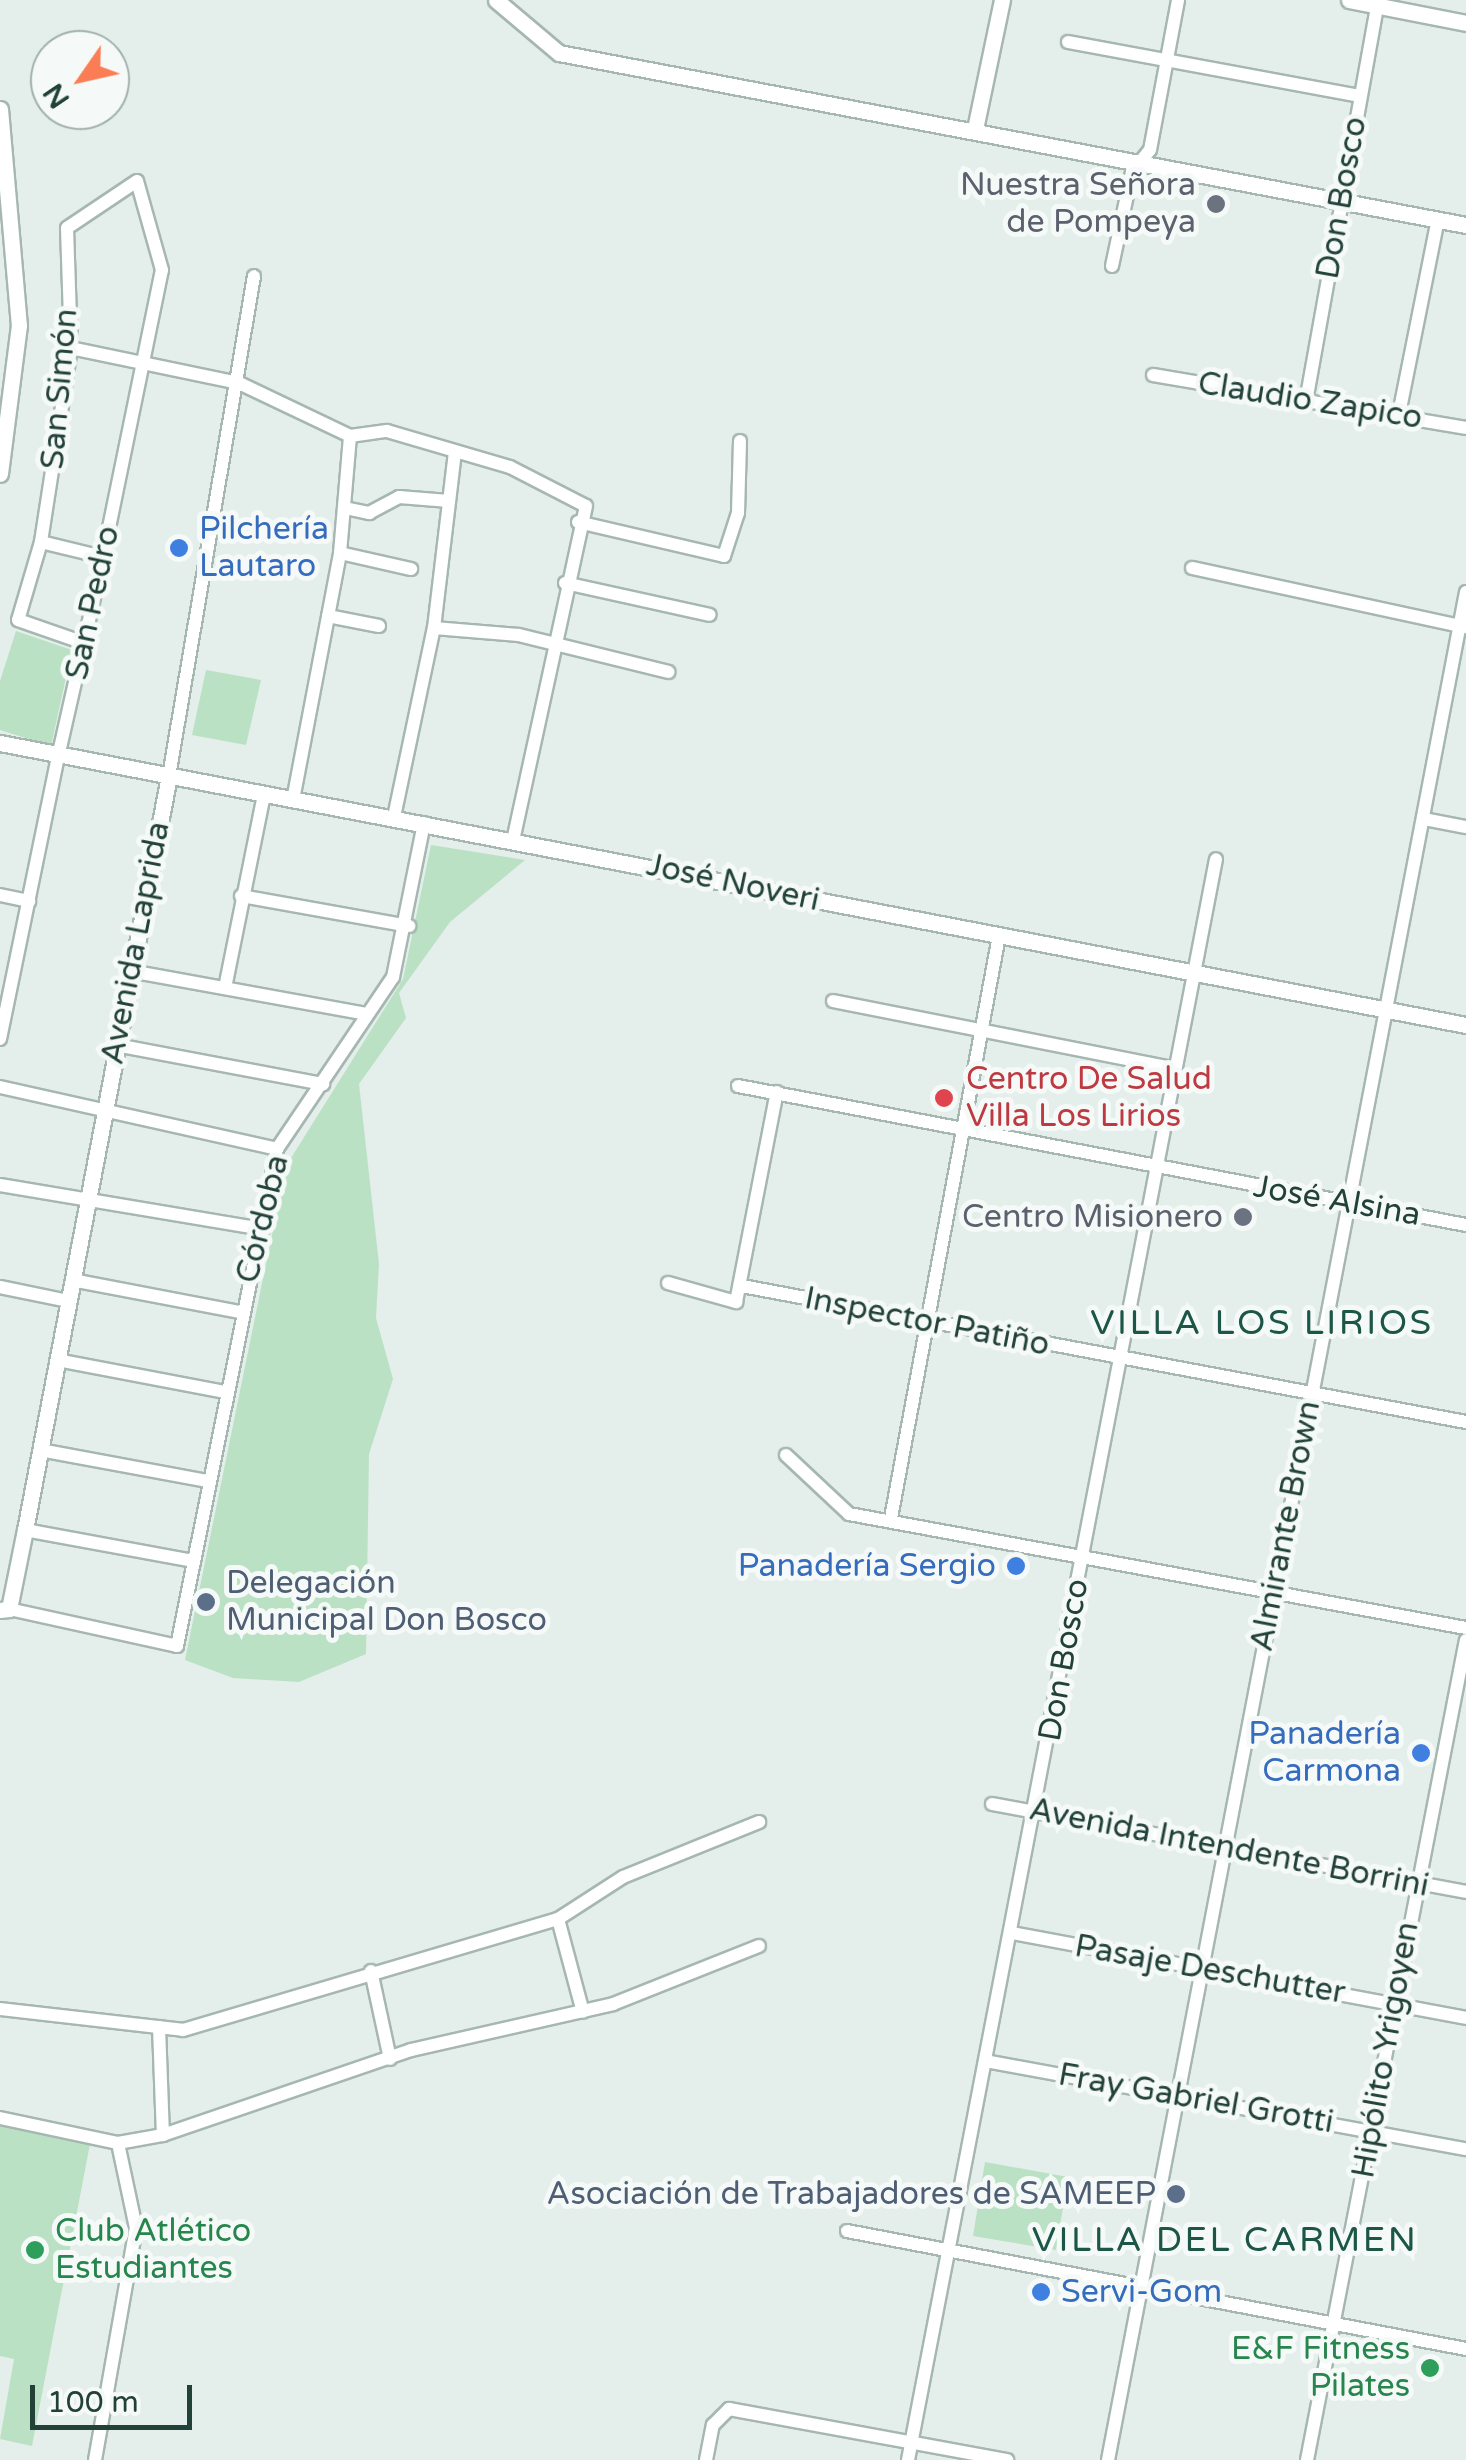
<!DOCTYPE html>
<html>
<head>
<meta charset="utf-8">
<style>
	body { margin:0 }
	#map { position:relative; width:1466px; height:2460px; overflow:hidden; background:#e4eeea; font-family:"Varela Round",sans-serif }
	div>[style] { position:absolute }
	.green>* { inset:0; background:#bbe1c5 }
	.roads { filter:drop-shadow(2px 0 #a6b7b1) drop-shadow(-2px 0 #a6b7b1) drop-shadow(0 2px #a6b7b1) drop-shadow(0 -2px #a6b7b1) }
	.minor>* { height:12px; margin:-6px; padding:0 6px; transform-origin:6px; border-radius:6px; background:#fff }
	.tertiary>* { height:15px; margin:-7.5px; padding:0 7.5px; transform-origin:7.5px; border-radius:7.5px; background:#fff }
	.dots>* { width:28px; height:28px; translate:-50% -50%; box-sizing:border-box; border:5px solid #f5faf8; border-radius:50% }
	span { translate:-50% -50%; white-space:nowrap; text-align:center; line-height:1.15; -webkit-text-stroke:10px #f5faf8; paint-order:stroke }
	.worship-label { font-size:32px; color:#5b616d }
	.right { translate:-100% -50%; text-align:right }
	.street-label { font-size:32px; color:#224239 }
	.shop-label { font-size:32px; color:#366cbe }
	.left { translate:0 -50%; text-align:left }
	.health-label { font-size:32px; color:#be3a42 }
	.service-label { font-size:32px; color:#4e5e75 }
	.leisure-label { font-size:32px; color:#27864d }
	.neighbourhood-label { font-size:35px; color:#1c5647; letter-spacing:2.5px }
	.north { position:absolute; left:30px; top:30px; width:100px; height:100px; box-sizing:border-box; background:#f5faf8; border:2px solid #a1b0ac; border-radius:50%; rotate:236deg; font-size:28px; font-weight:700; line-height:40px; text-align:center; color:#224239 }
	.north::after { content:''; display:block; margin:auto; width:35px; height:45px; background:#fb7d55; clip-path:polygon(50% 0,100% 100%,50% 72%,0 100%) }
	.scale { position:absolute; left:30px; top:2385px; width:162px; height:45px; box-sizing:border-box; border:5px solid #224239; border-top:0; padding-left:12px; font-size:30px; line-height:35px; white-space:nowrap; color:#224239; -webkit-text-stroke:8px #f5faf8; paint-order:stroke }
</style>
</head>
<body>
<div id="map">
	<div class="green">
		<i style="clip-path:polygon(16px 631px,72px 650px,51px 746px,0 730px,0 681px)"></i>
		<i style="clip-path:polygon(206px 670px,261px 680px,246px 745px,192px 735px)"></i>
		<i style="clip-path:polygon(431px 845px,525px 860px,450px 922px,399px 993px,406px 1018px,359px 1084px,379px 1264px,376px 1318px,393px 1379px,369px 1454px,366px 1654px,299px 1682px,233px 1678px,185px 1660px,286px 1166px,403px 979px)"></i>
		<i style="clip-path:polygon(0 2126px,90px 2144px,32px 2446px,0 2439px,14px 2359px,0 2356px)"></i>
		<i style="clip-path:polygon(985px 2162px,1068px 2177px,1056px 2250px,973px 2236px)"></i>
	</div>
	<div class="roads">
		<div class="minor">
			<i style="left:1068px;top:42px;width:297px;rotate:10.5deg"></i>
			<i style="left:1112px;top:266px;width:96px;rotate:-78deg"></i>
			<i style="left:1132px;top:172px;width:28px;rotate:-51deg"></i>
			<i style="left:1150px;top:150px;width:153px;rotate:-79.4deg"></i>
			<i style="left:71px;top:348px;width:172px;rotate:11.8deg"></i>
			<i style="left:239px;top:383px;width:123px;rotate:25.5deg"></i>
			<i style="left:350px;top:436px;width:37px;rotate:-8deg"></i>
			<i style="left:387px;top:431px;width:128px;rotate:16.3deg"></i>
			<i style="left:510px;top:467px;width:85px;rotate:27.2deg"></i>
			<i style="left:586px;top:506px;width:339px;rotate:102.3deg"></i>
			<i style="left:1153px;top:375px;width:317px;rotate:9.6deg"></i>
			<i style="left:1307px;top:396px;width:402px;rotate:-79.8deg"></i>
			<i style="left:1399px;top:414px;width:199px;rotate:-78.7deg"></i>
			<i style="left:345px;top:508px;width:25px;rotate:12deg"></i>
			<i style="left:369px;top:513px;width:34px;rotate:-28deg"></i>
			<i style="left:399px;top:497px;width:50px;rotate:4.6deg"></i>
			<i style="left:578px;top:522px;width:150px;rotate:13.1deg"></i>
			<i style="left:724px;top:556px;width:45px;rotate:-72deg"></i>
			<i style="left:738px;top:513px;width:72px;rotate:-88.4deg"></i>
			<i style="left:41px;top:542px;width:64px;rotate:13.6deg"></i>
			<i style="left:340px;top:553px;width:73px;rotate:12.7deg"></i>
			<i style="left:1192px;top:568px;width:280px;rotate:12.2deg"></i>
			<i style="left:565px;top:583px;width:148px;rotate:12.4deg"></i>
			<i style="left:328px;top:616px;width:52px;rotate:11.1deg"></i>
			<i style="left:434px;top:628px;width:85px;rotate:4.7deg"></i>
			<i style="left:519px;top:635px;width:154px;rotate:13.9deg"></i>
			<i style="left:169px;top:776px;width:507px;rotate:-80.35deg"></i>
			<i style="left:293px;top:800px;width:251px;rotate:-79.2deg"></i>
			<i style="left:340px;top:553px;width:117px;rotate:-85.1deg"></i>
			<i style="left:394px;top:817px;width:193px;rotate:-78.1deg"></i>
			<i style="left:434px;top:628px;width:177px;rotate:-83.2deg"></i>
			<i style="left:1424px;top:819px;width:43px;rotate:10.8deg"></i>
			<i style="left:0;top:895px;width:30px;rotate:12deg"></i>
			<i style="left:241px;top:896px;width:171px;rotate:10.1deg"></i>
			<i style="left:130px;top:971px;width:240px;rotate:10.3deg"></i>
			<i style="left:225px;top:988px;width:198px;rotate:-78.6deg"></i>
			<i style="left:833px;top:1001px;width:344px;rotate:11.2deg"></i>
			<i style="left:0;top:1039px;width:288px;rotate:-78.4deg"></i>
			<i style="left:58px;top:757px;width:117px;rotate:-77.2deg"></i>
			<i style="left:84px;top:643px;width:88px;rotate:-77.5deg"></i>
			<i style="left:103px;top:557px;width:293px;rotate:-78.4deg"></i>
			<i style="left:162px;top:270px;width:92px;rotate:-105.7deg"></i>
			<i style="left:137px;top:181px;width:84px;rotate:146.1deg"></i>
			<i style="left:67px;top:228px;width:120px;rotate:88.1deg"></i>
			<i style="left:71px;top:348px;width:196px;rotate:98.8deg"></i>
			<i style="left:41px;top:542px;width:81px;rotate:106.4deg"></i>
			<i style="left:18px;top:620px;width:70px;rotate:19.2deg"></i>
			<i style="left:116px;top:1045px;width:211px;rotate:10.7deg"></i>
			<i style="left:738px;top:1086px;width:741px;rotate:10.81deg"></i>
			<i style="left:0;top:1087px;width:284px;rotate:12.6deg"></i>
			<i style="left:0;top:1185px;width:267px;rotate:9.5deg"></i>
			<i style="left:72px;top:1280px;width:170px;rotate:10.8deg"></i>
			<i style="left:668px;top:1283px;width:71px;rotate:15.6deg"></i>
			<i style="left:736px;top:1302px;width:214px;rotate:-79deg"></i>
			<i style="left:742px;top:1286px;width:737px;rotate:10.64deg"></i>
			<i style="left:0;top:1287px;width:69px;rotate:11.6deg"></i>
			<i style="left:57px;top:1360px;width:171px;rotate:10.8deg"></i>
			<i style="left:40px;top:1450px;width:171px;rotate:10.5deg"></i>
			<i style="left:786px;top:1455px;width:86px;rotate:43.1deg"></i>
			<i style="left:849px;top:1514px;width:627px;rotate:10.47deg"></i>
			<i style="left:891px;top:1518px;width:592px;rotate:-79.49deg"></i>
			<i style="left:25px;top:1530px;width:172px;rotate:10.4deg"></i>
			<i style="left:9px;top:1609px;width:172px;rotate:12.4deg"></i>
			<i style="left:177px;top:1646px;width:507px;rotate:-78.62deg"></i>
			<i style="left:277px;top:1149px;width:207px;rotate:-56deg"></i>
			<i style="left:393px;top:977px;width:157px;rotate:-78.6deg"></i>
			<i style="left:992px;top:1804px;width:482px;rotate:10.5deg"></i>
			<i style="left:558px;top:1919px;width:96px;rotate:75deg"></i>
			<i style="left:1012px;top:1933px;width:462px;rotate:10.6deg"></i>
			<i style="left:371px;top:1971px;width:90px;rotate:77.8deg"></i>
			<i style="left:0;top:2009px;width:184px;rotate:6.5deg"></i>
			<i style="left:183px;top:2030px;width:391px;rotate:-16.5deg"></i>
			<i style="left:558px;top:1919px;width:77px;rotate:-32.9deg"></i>
			<i style="left:623px;top:1877px;width:147px;rotate:-22deg"></i>
			<i style="left:159px;top:2027px;width:108px;rotate:87.9deg"></i>
			<i style="left:985px;top:2061px;width:489px;rotate:10.4deg"></i>
			<i style="left:0;top:2118px;width:121px;rotate:12deg"></i>
			<i style="left:118px;top:2143px;width:46px;rotate:-10.1deg"></i>
			<i style="left:163px;top:2135px;width:262px;rotate:-18.9deg"></i>
			<i style="left:411px;top:2050px;width:207px;rotate:-12.8deg"></i>
			<i style="left:613px;top:2004px;width:157px;rotate:-21.7deg"></i>
			<i style="left:847px;top:2231px;width:630px;rotate:10.79deg"></i>
			<i style="left:95px;top:2460px;width:236px;rotate:-80deg"></i>
			<i style="left:136px;top:2228px;width:87px;rotate:-102deg"></i>
			<i style="left:706px;top:2460px;width:36px;rotate:-79deg"></i>
			<i style="left:713px;top:2425px;width:23px;rotate:-45deg"></i>
			<i style="left:729px;top:2409px;width:283px;rotate:10.4deg"></i>
			<i style="left:908px;top:2460px;width:1630px;rotate:-79.11deg"></i>
			<i style="left:1108px;top:2460px;width:1902px;rotate:-79.15deg"></i>
			<i style="left:1307px;top:2460px;width:835px;rotate:-79.03deg"></i>
		</div>
		<div class="tertiary">
			<i style="left:496px;top:0;width:82px;rotate:40.1deg"></i>
			<i style="left:559px;top:53px;width:923px;rotate:10.74deg"></i>
			<i style="left:1349px;top:0;width:119px;rotate:11.1deg"></i>
			<i style="left:0;top:109px;width:217px;rotate:85deg"></i>
			<i style="left:19px;top:325px;width:150px;rotate:97.3deg"></i>
			<i style="left:975px;top:129px;width:132px;rotate:-78.2deg"></i>
			<i style="left:0;top:743px;width:1493px;rotate:10.89deg"></i>
			<i style="left:0;top:1610px;width:9px;rotate:-6deg"></i>
			<i style="left:9px;top:1609px;width:81px;rotate:-78.6deg"></i>
			<i style="left:25px;top:1530px;width:768px;rotate:-79.19deg"></i>
		</div>
	</div>
	<div class="dots">
		<i style="left:1216px;top:204px;background:#6b7280"></i>
		<i style="left:179px;top:548px;background:#3f7fe0"></i>
		<i style="left:944px;top:1098px;background:#e0444e"></i>
		<i style="left:1243px;top:1217px;background:#6b7280"></i>
		<i style="left:1016px;top:1566px;background:#3f7fe0"></i>
		<i style="left:206px;top:1602px;background:#5c6f8a"></i>
		<i style="left:1421px;top:1753px;background:#3f7fe0"></i>
		<i style="left:1176px;top:2194px;background:#5c6f8a"></i>
		<i style="left:35px;top:2250px;background:#2e9e5b"></i>
		<i style="left:1041px;top:2292px;background:#3f7fe0"></i>
		<i style="left:1430px;top:2368px;background:#2e9e5b"></i>
	</div>
	<div class="worship-label">
		<span class="right" style="left:1196px;top:204px">Nuestra Señora<br>de Pompeya</span>
		<span class="right" style="left:1223px;top:1217px">Centro Misionero</span>
	</div>
	<div class="street-label">
		<span style="left:1342px;top:198px;rotate:-80deg">Don Bosco</span>
		<span style="left:60px;top:389px;rotate:-85deg">San Simón</span>
		<span style="left:1310px;top:401px;rotate:9deg">Claudio Zapico</span>
		<span style="left:93px;top:603px;rotate:-78deg">San Pedro</span>
		<span style="left:733px;top:883px;rotate:12deg">José Noveri</span>
		<span style="left:136px;top:943px;rotate:-79deg">Avenida Laprida</span>
		<span style="left:1337px;top:1201px;rotate:10deg">José Alsina</span>
		<span style="left:263px;top:1219px;rotate:-76deg">Córdoba</span>
		<span style="left:927px;top:1322px;rotate:11deg">Inspector Patiño</span>
		<span style="left:1286px;top:1526px;rotate:-79deg">Almirante Brown</span>
		<span style="left:1064px;top:1660px;rotate:-80deg">Don Bosco</span>
		<span style="left:1229px;top:1848px;rotate:11deg">Avenida Intendente Borrini</span>
		<span style="left:1210px;top:1970px;rotate:10deg">Pasaje Deschutter</span>
		<span style="left:1386px;top:2050px;rotate:-80deg">Hipólito Yrigoyen</span>
		<span style="left:1196px;top:2099px;rotate:10deg">Fray Gabriel Grotti</span>
	</div>
	<div class="shop-label">
		<span class="left" style="left:199px;top:548px">Pilchería<br>Lautaro</span>
		<span class="right" style="left:996px;top:1566px">Panadería Sergio</span>
		<span class="right" style="left:1401px;top:1753px">Panadería<br>Carmona</span>
		<span class="left" style="left:1061px;top:2292px">Servi-Gom</span>
	</div>
	<div class="health-label">
		<span class="left" style="left:966px;top:1098px">Centro De Salud<br>Villa Los Lirios</span>
	</div>
	<div class="service-label">
		<span class="left" style="left:226px;top:1602px">Delegación<br>Municipal Don Bosco</span>
		<span class="right" style="left:1156px;top:2194px">Asociación de Trabajadores de SAMEEP</span>
	</div>
	<div class="leisure-label">
		<span class="left" style="left:55px;top:2250px">Club Atlético<br>Estudiantes</span>
		<span class="right" style="left:1410px;top:2368px">E&amp;F Fitness<br>Pilates</span>
	</div>
	<div class="neighbourhood-label">
		<span style="left:1262px;top:1323px">VILLA LOS LIRIOS</span>
		<span style="left:1225px;top:2240px">VILLA DEL CARMEN</span>
	</div>
	<div class="north">N</div>
	<div class="scale">100 m</div>
</div>
</body>
</html>
